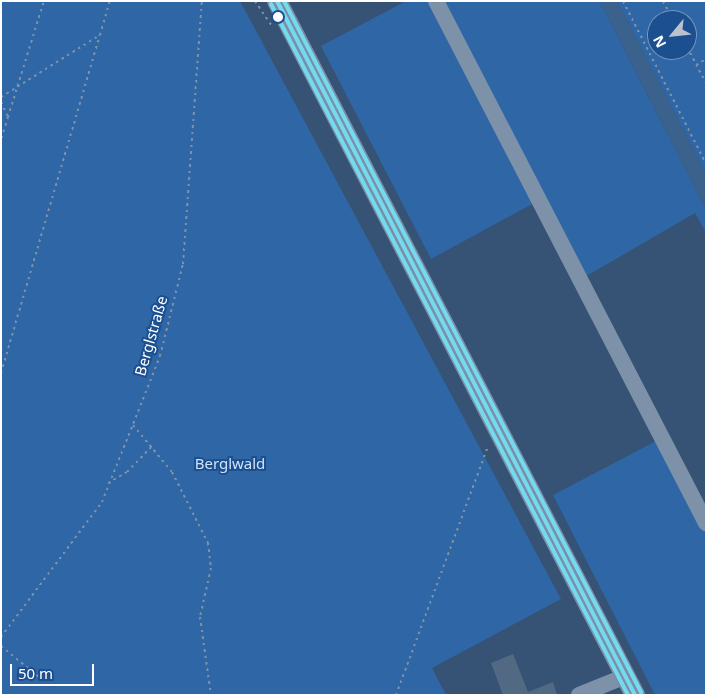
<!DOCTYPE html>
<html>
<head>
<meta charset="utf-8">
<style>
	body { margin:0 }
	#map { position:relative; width:707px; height:696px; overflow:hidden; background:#365274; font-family:"Noto Sans",sans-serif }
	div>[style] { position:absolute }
	.green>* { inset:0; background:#2f66a5 }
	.water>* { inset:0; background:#3b618d }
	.building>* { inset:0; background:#526984 }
	.path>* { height:2px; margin-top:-1px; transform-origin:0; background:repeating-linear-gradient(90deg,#7d92a8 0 2.5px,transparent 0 6.5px) }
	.minor>* { height:16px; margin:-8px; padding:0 8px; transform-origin:8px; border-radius:8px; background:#7d92a8 }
	.major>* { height:20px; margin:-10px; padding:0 10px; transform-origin:10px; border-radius:10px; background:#7d8ea7 }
	.bus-1>* { height:4px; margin:-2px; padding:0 2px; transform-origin:2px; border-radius:2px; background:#73dbef }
	.bus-2>* { height:4px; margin:-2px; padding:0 2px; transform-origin:2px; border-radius:2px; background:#73dbef }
	.bus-3>* { height:4px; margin:-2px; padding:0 2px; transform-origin:2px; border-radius:2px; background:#73dbef }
	.dots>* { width:14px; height:14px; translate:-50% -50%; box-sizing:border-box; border:2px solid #1b4f8f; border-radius:50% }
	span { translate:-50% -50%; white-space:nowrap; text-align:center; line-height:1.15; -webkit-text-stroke:4px #1b4f8f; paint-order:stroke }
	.street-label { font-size:15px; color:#fff }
	.park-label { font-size:15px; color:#cfe3fa }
	.frame { position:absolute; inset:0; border:2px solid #fff; pointer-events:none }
	.north { position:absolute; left:647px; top:10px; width:50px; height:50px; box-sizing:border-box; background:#1b4f8f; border:1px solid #7695bc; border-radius:50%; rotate:242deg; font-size:14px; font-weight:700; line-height:20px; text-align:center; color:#fff }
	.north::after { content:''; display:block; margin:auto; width:18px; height:22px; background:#b9c2ce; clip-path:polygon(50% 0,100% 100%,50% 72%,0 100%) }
	.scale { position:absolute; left:10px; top:664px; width:84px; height:22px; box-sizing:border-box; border:2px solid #fff; border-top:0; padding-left:6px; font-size:15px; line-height:18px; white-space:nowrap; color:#fff; -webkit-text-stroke:4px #1b4f8f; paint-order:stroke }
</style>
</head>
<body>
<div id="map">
	<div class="green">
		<i style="clip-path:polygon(1px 1px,240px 1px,561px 599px,432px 668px,446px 695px,1px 695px)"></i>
		<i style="clip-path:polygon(406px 1px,430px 1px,534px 203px,431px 259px,321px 46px)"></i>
		<i style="clip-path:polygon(439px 1px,600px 1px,706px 210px,706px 233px,695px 213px,583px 278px)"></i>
		<i style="clip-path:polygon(evenodd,617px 1px,706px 1px,706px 174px,617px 1px,657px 20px,687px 20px,687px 50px,657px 50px,657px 20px)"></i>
		<i style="clip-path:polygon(658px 440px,706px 533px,706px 695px,655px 695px,553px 495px)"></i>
	</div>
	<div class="water">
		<i style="clip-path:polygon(600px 1px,617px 1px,706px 174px,706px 210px)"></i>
	</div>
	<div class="building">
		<i style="clip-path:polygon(513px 654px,528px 692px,553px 682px,557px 695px,503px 695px,491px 663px)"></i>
	</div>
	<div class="path">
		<i style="left:255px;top:1px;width:32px;rotate:56deg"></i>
		<i style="left:623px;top:1px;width:183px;rotate:63deg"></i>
		<i style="left:663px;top:1px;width:21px;rotate:62deg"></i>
		<i style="left:687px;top:47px;width:41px;rotate:62.2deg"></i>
		<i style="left:696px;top:65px;width:12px;rotate:-31deg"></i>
		<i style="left:1px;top:97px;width:117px;rotate:-32.1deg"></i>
		<i style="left:100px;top:35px;width:35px;rotate:-74deg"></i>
		<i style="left:1px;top:102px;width:17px;rotate:65deg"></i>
		<i style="left:8px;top:117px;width:24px;rotate:107deg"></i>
		<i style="left:8px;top:117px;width:121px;rotate:-72.8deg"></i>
		<i style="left:1px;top:373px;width:352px;rotate:-73.7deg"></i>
		<i style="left:133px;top:425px;width:61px;rotate:50.3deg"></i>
		<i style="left:172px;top:472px;width:80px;rotate:63.1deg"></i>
		<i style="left:208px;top:543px;width:25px;rotate:83deg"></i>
		<i style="left:211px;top:568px;width:50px;rotate:102.7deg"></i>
		<i style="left:200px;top:617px;width:79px;rotate:82deg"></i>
		<i style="left:108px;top:483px;width:22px;rotate:-30deg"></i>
		<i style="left:127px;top:472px;width:35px;rotate:-46deg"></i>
		<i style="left:1px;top:637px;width:169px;rotate:-53.2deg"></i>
		<i style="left:102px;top:502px;width:157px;rotate:-68.3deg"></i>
		<i style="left:160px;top:356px;width:95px;rotate:-76deg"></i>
		<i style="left:183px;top:264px;width:264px;rotate:-85.9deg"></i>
		<i style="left:1px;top:646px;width:52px;rotate:39.5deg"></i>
		<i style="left:396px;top:695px;width:265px;rotate:-69.7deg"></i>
	</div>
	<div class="minor">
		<i style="left:436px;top:1px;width:588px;rotate:62.65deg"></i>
		<i style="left:579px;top:695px;width:51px;rotate:-22deg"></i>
	</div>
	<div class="major">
		<i style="left:277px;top:1px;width:781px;rotate:62.71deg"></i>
	</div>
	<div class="bus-1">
		<i style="left:277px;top:1px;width:781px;rotate:62.71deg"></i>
	</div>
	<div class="bus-2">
		<i style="left:271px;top:4px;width:778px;rotate:62.68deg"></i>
	</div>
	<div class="bus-3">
		<i style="left:284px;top:1px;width:778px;rotate:62.68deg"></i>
	</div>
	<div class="dots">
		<i style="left:278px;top:17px;background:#fff"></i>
	</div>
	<div class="street-label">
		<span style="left:151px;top:336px;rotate:-74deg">Berglstraße</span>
	</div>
	<div class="park-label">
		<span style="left:230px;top:464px">Berglwald</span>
	</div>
	<div class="frame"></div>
	<div class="north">N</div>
	<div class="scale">50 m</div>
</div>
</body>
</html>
